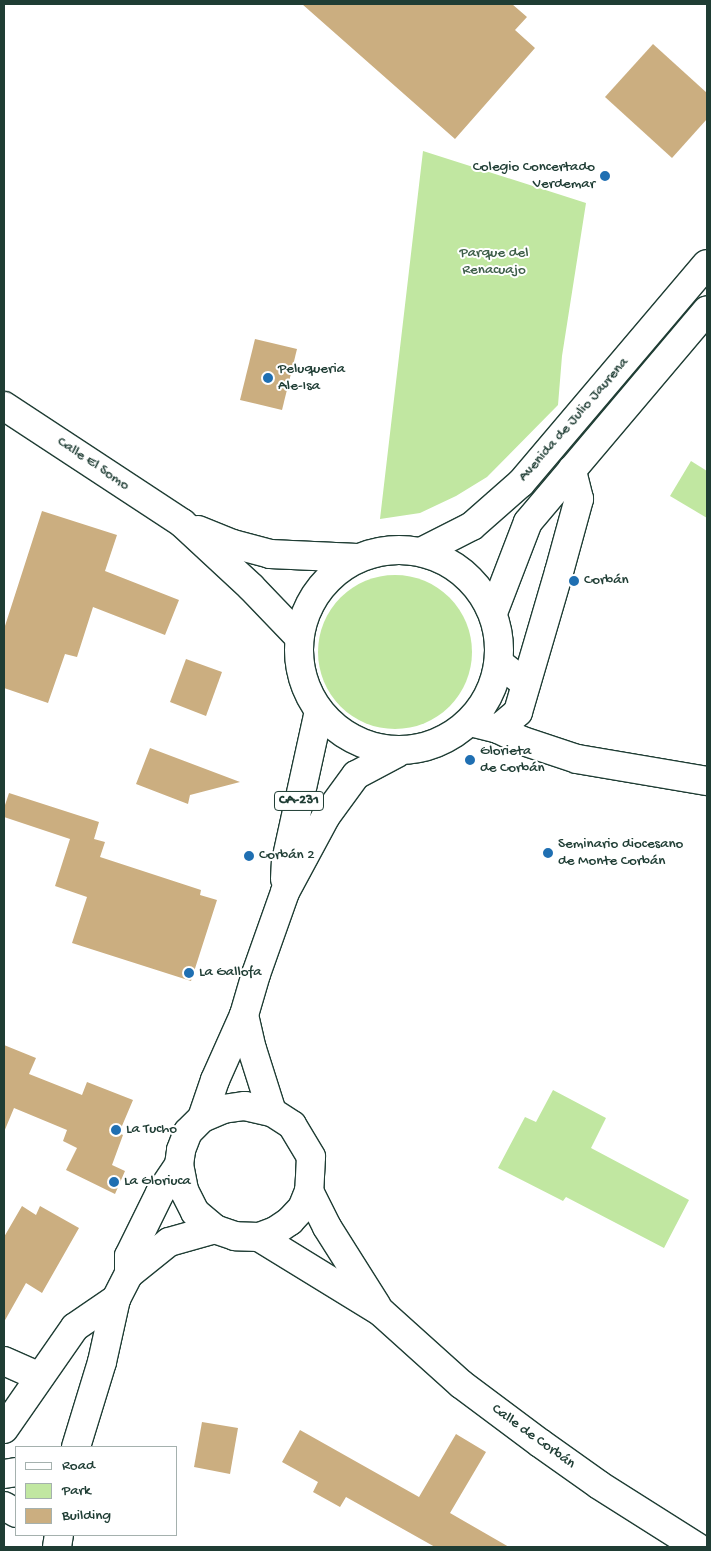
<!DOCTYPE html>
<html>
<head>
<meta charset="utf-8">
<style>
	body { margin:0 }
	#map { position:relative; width:711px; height:1551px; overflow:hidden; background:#fff; font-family:"Gochi Hand",sans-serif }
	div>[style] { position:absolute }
	.green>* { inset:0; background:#c1e7a1 }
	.round { border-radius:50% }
	.building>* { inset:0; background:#cbae80 }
	.roads { filter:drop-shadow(1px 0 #1f3d34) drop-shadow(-1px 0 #1f3d34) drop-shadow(0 1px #1f3d34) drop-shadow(0 -1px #1f3d34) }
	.minor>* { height:28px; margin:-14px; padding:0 14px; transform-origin:14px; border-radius:14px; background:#fff }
	.major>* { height:28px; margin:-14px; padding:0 14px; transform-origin:14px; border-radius:14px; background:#fff }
	.major>.ring { margin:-14px; padding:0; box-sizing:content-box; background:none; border:28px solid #fff; border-radius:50% }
	.dots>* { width:14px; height:14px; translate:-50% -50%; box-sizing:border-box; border:2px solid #fff; border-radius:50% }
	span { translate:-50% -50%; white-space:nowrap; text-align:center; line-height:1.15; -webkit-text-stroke:4px #fff; paint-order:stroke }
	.shield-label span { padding:1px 4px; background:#fff; border:1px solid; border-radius:4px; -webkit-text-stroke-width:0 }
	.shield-label { font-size:14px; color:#1f3d34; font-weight:700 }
	.poi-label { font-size:15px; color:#1f3d34 }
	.right { translate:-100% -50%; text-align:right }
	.left { translate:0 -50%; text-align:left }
	.park-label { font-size:15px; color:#3f5f4a }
	.street-label { font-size:15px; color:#1f3d34 }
	.frame { position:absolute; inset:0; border:5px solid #1f3d34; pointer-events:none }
	.legend { position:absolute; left:15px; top:1446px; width:162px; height:90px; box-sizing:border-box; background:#fff; border:1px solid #a5b1ae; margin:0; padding:6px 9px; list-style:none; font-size:15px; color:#1f3d34 }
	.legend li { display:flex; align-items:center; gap:10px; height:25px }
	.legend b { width:25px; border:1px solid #a5b1ae }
</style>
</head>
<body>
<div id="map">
	<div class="green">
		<i style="clip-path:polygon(423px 151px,586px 203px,562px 356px,558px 405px,487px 477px,456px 496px,420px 513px,380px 519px)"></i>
		<i style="clip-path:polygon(691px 461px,707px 471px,707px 518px,670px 496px)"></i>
		<i class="round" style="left:318px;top:575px;width:154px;height:154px"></i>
		<i style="clip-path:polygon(553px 1090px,606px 1118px,591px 1148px,689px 1200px,664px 1248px,566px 1197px,563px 1201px,498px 1168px,525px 1117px,536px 1122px)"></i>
	</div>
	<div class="building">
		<i style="clip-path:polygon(302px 4px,512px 4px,527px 17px,515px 30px,535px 48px,455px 139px)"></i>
		<i style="clip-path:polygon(653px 44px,707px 93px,707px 119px,672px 158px,605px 97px)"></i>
		<i style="clip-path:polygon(255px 339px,297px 349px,282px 410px,240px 400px)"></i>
		<i style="clip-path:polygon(42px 511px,117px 535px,105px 571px,179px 600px,165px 635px,93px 607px,77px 657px,65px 654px,48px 703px,4px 688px,4px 629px)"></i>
		<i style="clip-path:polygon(186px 659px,222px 672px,206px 716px,170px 702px)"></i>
		<i style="clip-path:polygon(150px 748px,240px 782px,190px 795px,188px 804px,136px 784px)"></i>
		<i style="clip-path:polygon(9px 793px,99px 822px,94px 839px,105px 842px,100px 857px,201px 890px,200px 895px,217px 900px,191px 981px,72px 943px,87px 897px,55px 886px,70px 839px,4px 817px,4px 808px)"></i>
		<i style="clip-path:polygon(4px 1045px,36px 1058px,29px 1074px,82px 1095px,87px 1082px,133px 1100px,119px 1133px,123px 1135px,112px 1165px,125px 1171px,115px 1194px,66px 1170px,77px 1148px,63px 1141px,67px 1130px,14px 1108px,4px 1132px)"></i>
		<i style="clip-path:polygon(22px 1206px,36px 1215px,40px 1206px,79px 1228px,42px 1293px,26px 1283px,4px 1322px,4px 1237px)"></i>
		<i style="clip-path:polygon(202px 1422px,238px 1428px,230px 1474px,194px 1467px)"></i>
		<i style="clip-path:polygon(300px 1430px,419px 1497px,456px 1434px,486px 1452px,450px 1513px,509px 1547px,435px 1547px,346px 1497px,340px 1507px,313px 1492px,318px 1482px,282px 1462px)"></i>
	</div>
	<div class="roads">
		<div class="minor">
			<i style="left:4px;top:406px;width:213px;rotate:33.3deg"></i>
			<i style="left:182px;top:523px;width:94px;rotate:42.8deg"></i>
			<i style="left:251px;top:587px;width:69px;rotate:46.2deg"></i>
			<i style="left:198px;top:530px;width:38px;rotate:22deg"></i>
			<i style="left:233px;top:544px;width:38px;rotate:15deg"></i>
			<i style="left:270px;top:554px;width:87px;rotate:2.6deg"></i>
			<i style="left:499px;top:663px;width:34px;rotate:38deg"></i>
			<i style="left:470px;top:722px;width:29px;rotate:14deg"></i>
			<i style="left:498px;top:729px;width:28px;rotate:26deg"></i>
			<i style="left:523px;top:741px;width:57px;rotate:18.4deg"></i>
			<i style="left:577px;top:759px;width:132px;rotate:9.6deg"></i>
			<i style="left:498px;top:729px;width:26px;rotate:-40deg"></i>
			<i style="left:518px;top:712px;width:146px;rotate:-73.7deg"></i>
			<i style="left:559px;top:572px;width:76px;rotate:-74.7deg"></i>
			<i style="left:579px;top:499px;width:30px;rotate:-104deg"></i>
			<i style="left:4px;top:1361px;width:39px;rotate:24deg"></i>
			<i style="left:4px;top:1429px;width:124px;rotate:-55.2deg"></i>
			<i style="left:75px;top:1327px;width:50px;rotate:-34.3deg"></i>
			<i style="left:4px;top:1474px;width:12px;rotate:-9deg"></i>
			<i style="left:4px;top:1506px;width:14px;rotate:30deg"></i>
		</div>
		<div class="major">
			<i class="ring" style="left:299px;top:550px;width:172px;height:172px"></i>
			<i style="left:421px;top:552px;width:57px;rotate:-27deg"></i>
			<i style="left:472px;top:526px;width:65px;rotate:-41.3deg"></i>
			<i style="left:521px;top:483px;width:287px;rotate:-49.7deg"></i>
			<i style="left:493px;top:613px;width:97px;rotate:-69deg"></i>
			<i style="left:528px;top:522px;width:277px;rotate:-49.8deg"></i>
			<i style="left:285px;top:879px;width:18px;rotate:-87deg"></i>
			<i style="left:286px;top:861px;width:154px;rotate:-77.6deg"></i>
			<i style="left:244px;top:1015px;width:35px;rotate:77deg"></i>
			<i style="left:252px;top:1049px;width:66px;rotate:72.4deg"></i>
			<i style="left:245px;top:1106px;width:28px;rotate:13deg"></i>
			<i style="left:272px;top:1112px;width:24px;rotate:33deg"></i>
			<i style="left:292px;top:1125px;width:37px;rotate:59deg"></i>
			<i style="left:311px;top:1157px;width:34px;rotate:93deg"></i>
			<i style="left:309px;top:1191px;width:18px;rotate:112deg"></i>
			<i style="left:302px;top:1208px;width:18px;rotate:133deg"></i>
			<i style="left:290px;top:1221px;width:18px;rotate:146deg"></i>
			<i style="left:275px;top:1231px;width:17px;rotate:159deg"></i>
			<i style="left:259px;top:1237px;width:24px;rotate:-178deg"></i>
			<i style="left:235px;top:1236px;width:21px;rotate:-161deg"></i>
			<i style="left:215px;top:1229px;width:26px;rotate:-140deg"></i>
			<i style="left:195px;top:1212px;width:25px;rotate:-117deg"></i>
			<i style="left:184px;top:1190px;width:25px;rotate:-101deg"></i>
			<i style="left:179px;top:1165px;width:15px;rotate:-82deg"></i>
			<i style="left:181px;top:1150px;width:19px;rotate:-69deg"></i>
			<i style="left:188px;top:1132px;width:20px;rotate:-45deg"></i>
			<i style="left:202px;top:1118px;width:23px;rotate:-23deg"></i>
			<i style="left:223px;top:1109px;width:22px;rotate:-8deg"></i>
			<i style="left:202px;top:1118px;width:40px;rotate:-71.1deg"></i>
			<i style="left:215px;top:1080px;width:71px;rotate:-66deg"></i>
			<i style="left:244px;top:1015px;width:43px;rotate:-73.7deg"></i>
			<i style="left:256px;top:974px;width:87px;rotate:-70.5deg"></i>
			<i style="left:285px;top:892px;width:86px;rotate:-61.7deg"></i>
			<i style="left:326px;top:816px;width:51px;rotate:-53.8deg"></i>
			<i style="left:356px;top:775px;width:47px;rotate:-28.2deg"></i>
			<i style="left:309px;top:1191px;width:40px;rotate:63.4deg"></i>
			<i style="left:327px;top:1227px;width:93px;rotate:57.7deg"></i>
			<i style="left:259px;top:1237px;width:143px;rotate:31.6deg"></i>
			<i style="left:381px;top:1312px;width:108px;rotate:42deg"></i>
			<i style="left:461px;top:1384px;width:99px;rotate:36.8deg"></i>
			<i style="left:540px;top:1443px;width:72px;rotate:35.4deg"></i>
			<i style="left:599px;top:1485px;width:116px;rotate:32.3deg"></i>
			<i style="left:129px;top:1274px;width:18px;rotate:-90deg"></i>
			<i style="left:129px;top:1256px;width:70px;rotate:-63.8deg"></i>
			<i style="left:160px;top:1193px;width:34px;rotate:-56deg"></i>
			<i style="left:76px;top:1447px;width:89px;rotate:-73deg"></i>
			<i style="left:102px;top:1362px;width:65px;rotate:-77.5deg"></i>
			<i style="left:116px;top:1299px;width:28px;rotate:-63deg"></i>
			<i style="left:129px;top:1274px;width:51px;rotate:-38.7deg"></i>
			<i style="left:169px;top:1242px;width:48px;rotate:-15.8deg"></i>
			<i style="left:57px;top:1547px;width:12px;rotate:-81deg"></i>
		</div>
	</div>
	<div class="dots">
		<i style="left:605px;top:176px;background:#1f6fb2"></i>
		<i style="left:268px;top:378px;background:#1f6fb2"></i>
		<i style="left:574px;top:581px;background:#1f6fb2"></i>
		<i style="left:470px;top:760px;background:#1f6fb2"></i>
		<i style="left:548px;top:853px;background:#1f6fb2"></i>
		<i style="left:249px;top:856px;background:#1f6fb2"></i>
		<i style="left:189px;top:973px;background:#1f6fb2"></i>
		<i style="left:116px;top:1130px;background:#1f6fb2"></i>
		<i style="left:114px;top:1182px;background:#1f6fb2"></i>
	</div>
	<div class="shield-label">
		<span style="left:299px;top:801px">CA-231</span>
	</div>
	<div class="poi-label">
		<span class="right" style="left:595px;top:176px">Colegio Concertado<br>Verdemar</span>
		<span class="left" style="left:278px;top:378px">Peluqueria<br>Ale-Isa</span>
		<span class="left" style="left:584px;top:581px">Corbán</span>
		<span class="left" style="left:480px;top:760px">Glorieta<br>de Corbán</span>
		<span class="left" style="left:558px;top:853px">Seminario diocesano<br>de Monte Corbán</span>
		<span class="left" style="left:259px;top:856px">Corbán 2</span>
		<span class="left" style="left:199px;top:973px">La Gallofa</span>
		<span class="left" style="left:126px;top:1130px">La Tucho</span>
		<span class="left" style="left:124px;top:1182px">La Gloriuca</span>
	</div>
	<div class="park-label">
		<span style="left:494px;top:262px">Parque del<br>Renacuajo</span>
	</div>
	<div class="street-label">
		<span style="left:574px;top:420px;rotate:-49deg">Avenida de Julio Jaurena</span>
		<span style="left:93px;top:464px;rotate:34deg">Calle El Somo</span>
		<span style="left:533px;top:1437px;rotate:36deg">Calle de Corbán</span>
	</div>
	<div class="frame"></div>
	<ul class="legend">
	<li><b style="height:6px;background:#fff"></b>Road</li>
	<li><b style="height:14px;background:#c1e7a1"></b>Park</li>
	<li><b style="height:14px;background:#cbae80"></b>Building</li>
	</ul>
</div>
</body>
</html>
